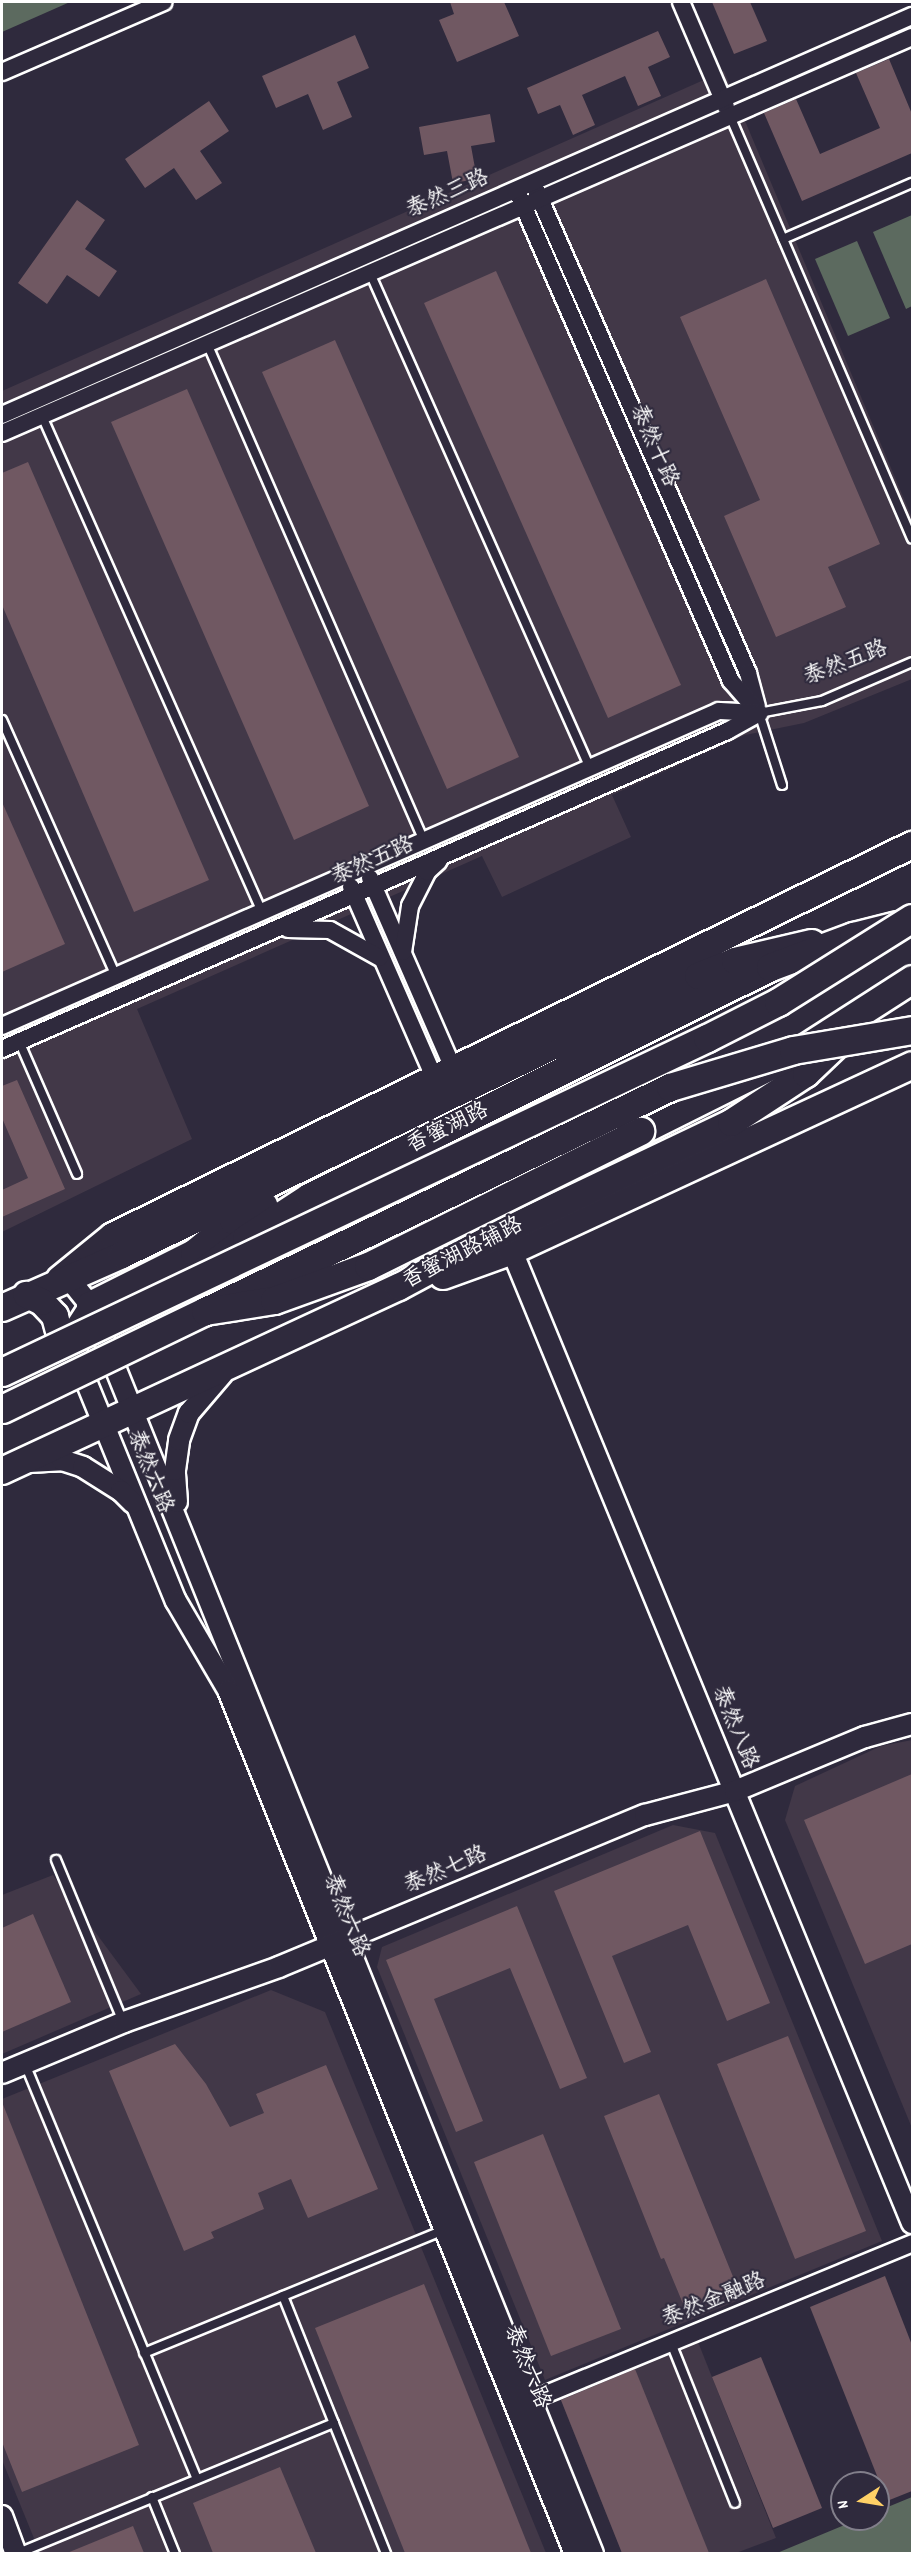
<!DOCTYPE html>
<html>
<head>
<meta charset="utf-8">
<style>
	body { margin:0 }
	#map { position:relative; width:914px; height:2555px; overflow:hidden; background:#2f2a3d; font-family:Dekko,"LXGW WenKai TC",sans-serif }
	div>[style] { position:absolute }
	.built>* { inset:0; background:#423848 }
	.green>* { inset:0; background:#5c6a5f }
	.building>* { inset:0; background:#705862 }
	.roads { filter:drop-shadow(2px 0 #fff) drop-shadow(-2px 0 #fff) drop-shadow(0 2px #fff) drop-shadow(0 -2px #fff) }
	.service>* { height:8px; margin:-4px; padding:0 4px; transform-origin:4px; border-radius:4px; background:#2f2a3d }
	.minor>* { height:16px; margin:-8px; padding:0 8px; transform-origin:8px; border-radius:8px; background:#2f2a3d }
	.tertiary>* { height:20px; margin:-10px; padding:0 10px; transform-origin:10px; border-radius:10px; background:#2f2a3d }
	.primary>* { height:26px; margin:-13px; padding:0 13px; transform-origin:13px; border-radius:13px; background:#2f2a3d }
	.trunk>* { height:27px; margin:-13.5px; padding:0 13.5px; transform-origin:13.5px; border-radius:13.5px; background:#2f2a3d }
	.bridges { filter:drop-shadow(2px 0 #fff) drop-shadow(-2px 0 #fff) drop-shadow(0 2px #fff) drop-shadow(0 -2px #fff) }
	.trunk-bridge>* { height:27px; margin:-13.5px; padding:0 13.5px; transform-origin:13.5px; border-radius:13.5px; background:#2f2a3d }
	span { translate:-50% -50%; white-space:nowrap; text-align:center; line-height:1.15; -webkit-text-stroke:4.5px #2f2a3d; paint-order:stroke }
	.street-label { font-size:22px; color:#fff }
	.frame { position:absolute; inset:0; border:3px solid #fff; pointer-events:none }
	.north { position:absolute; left:830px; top:2471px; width:60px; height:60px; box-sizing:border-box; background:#2f2a3d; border:2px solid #827f8b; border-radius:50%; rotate:258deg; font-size:16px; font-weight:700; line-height:24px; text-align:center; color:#fff }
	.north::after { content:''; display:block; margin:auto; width:21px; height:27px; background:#ffd166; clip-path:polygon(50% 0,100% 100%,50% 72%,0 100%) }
</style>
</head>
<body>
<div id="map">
	<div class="built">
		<i style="clip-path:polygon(724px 71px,912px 518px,912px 679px,804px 723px,745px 735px,612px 795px,631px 837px,502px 897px,482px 856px,137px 1009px,192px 1139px,2px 1232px,2px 391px)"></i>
		<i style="clip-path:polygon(912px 1740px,912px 2128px,785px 1820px,795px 1786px,881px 1746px)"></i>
		<i style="clip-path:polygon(673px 1825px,715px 1833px,882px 2241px,545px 2380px,377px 1967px,382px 1947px)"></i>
		<i style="clip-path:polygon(53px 1875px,141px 1994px,2px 2054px,2px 1895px)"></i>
		<i style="clip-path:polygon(271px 1990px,325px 2012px,546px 2553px,40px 2553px,2px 2460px,2px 2099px)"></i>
		<i style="clip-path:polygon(698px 2342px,776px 2538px,736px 2553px,622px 2553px,560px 2398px)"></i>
	</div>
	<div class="green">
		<i style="clip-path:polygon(2px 2px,70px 2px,2px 32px)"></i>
		<i style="clip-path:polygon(912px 215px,912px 306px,906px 309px,873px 232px)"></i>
		<i style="clip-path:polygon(857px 241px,890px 318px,848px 336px,815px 259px)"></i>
		<i style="clip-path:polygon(912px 2497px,912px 2553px,777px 2553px,859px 2519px,878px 2519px,878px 2511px)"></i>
	</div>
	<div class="building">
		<i style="clip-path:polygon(450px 2px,504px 2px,519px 36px,457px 62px,439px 20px,454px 14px)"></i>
		<i style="clip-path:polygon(712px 2px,750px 2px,767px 41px,734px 54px)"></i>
		<i style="clip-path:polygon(658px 31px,670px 57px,648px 67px,661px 96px,638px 106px,625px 76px,582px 95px,595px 125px,573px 135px,560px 105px,538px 114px,527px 88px)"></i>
		<i style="clip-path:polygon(355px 35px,369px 68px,337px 82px,352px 117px,323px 130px,308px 94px,276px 108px,262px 76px)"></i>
		<i style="clip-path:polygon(889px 59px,912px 114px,912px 153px,802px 201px,764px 113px,796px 99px,820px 154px,880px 128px,856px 73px)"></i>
		<i style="clip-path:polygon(209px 101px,229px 131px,200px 151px,222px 183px,196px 200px,174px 168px,145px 188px,125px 159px)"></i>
		<i style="clip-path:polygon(490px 114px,495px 142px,471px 146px,477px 179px,453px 183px,447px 151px,424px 155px,419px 127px)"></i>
		<i style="clip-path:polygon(77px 200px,105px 220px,85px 249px,117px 271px,99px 297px,67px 275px,47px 304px,18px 283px)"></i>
		<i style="clip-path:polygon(496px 271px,681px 685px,608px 718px,424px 303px)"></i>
		<i style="clip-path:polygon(766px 279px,880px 544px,828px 567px,846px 607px,776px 637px,724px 516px,760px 500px,680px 317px)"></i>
		<i style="clip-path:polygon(335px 340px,519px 757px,447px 789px,262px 372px)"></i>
		<i style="clip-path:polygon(187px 389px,369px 806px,294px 840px,111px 422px)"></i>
		<i style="clip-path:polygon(28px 462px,209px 880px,134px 912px,2px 605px,2px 473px)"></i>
		<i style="clip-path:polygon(2px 802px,65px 944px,2px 972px)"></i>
		<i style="clip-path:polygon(17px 1080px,65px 1189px,2px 1217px,2px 1190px,28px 1178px,2px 1118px,2px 1086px)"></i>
		<i style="clip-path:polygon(912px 1774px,912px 1944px,865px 1964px,804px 1820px)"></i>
		<i style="clip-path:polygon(700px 1831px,770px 2003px,727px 2021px,688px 1925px,612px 1956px,651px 2052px,624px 2063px,554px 1891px)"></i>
		<i style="clip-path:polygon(517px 1906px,587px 2078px,560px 2089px,510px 1968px,434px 1999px,483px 2121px,456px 2132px,386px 1960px)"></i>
		<i style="clip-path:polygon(33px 1914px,71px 2002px,2px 2032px,2px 1928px)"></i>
		<i style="clip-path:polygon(788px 2036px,866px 2231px,795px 2259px,717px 2064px)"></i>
		<i style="clip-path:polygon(175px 2044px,206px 2084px,230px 2127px,264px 2113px,256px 2094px,326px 2065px,378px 2189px,308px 2218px,291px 2179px,258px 2193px,264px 2209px,211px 2232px,214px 2238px,184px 2251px,109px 2071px)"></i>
		<i style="clip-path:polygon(659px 2094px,738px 2289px,686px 2311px,664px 2258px,661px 2259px,604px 2116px)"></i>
		<i style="clip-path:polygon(2px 2102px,139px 2445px,22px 2492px,2px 2442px)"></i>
		<i style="clip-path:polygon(543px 2134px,621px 2329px,551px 2356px,474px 2162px)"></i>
		<i style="clip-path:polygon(885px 2276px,912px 2345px,912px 2491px,887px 2501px,810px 2307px)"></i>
		<i style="clip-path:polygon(424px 2284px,531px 2553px,405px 2553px,315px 2328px)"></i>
		<i style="clip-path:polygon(761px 2357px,822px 2508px,773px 2528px,712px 2377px)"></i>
		<i style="clip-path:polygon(635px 2369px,709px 2553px,622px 2553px,561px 2400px)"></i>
		<i style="clip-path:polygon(280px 2467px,316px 2553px,213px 2553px,193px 2503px)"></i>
		<i style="clip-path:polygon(133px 2526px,144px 2553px,67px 2553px)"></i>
	</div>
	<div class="roads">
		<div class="service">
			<i style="left:730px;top:116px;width:460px;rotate:66.7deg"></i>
			<i style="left:783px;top:239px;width:141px;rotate:-23.5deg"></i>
			<i style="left:370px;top:273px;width:542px;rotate:66.04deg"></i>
			<i style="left:206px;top:341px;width:545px;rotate:66.44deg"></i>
			<i style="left:42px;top:416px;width:543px;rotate:66.08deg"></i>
			<i style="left:2px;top:720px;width:280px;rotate:66deg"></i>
			<i style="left:782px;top:785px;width:76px;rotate:-107.7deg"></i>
			<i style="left:759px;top:713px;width:64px;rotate:-10.8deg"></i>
			<i style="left:822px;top:701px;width:98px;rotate:-23.4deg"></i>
			<i style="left:19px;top:1041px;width:145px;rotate:66.4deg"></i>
			<i style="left:56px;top:1860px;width:175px;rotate:67.5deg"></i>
			<i style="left:25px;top:2064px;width:449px;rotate:67.5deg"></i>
			<i style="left:283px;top:2296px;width:278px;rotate:68.2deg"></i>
			<i style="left:671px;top:2343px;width:172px;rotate:68.2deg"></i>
			<i style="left:144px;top:2353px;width:326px;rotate:-22.3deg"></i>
			<i style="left:152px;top:2497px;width:61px;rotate:68deg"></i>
			<i style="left:16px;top:2554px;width:344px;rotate:-22.4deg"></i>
		</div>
		<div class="minor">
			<i style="left:681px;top:2px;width:114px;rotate:66.8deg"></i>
			<i style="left:2px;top:72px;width:176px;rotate:-23.4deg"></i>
			<i style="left:536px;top:190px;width:527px;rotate:66.3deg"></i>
			<i style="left:748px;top:673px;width:34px;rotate:75deg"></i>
			<i style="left:519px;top:196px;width:529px;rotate:66.39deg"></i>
			<i style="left:731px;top:681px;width:43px;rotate:48.8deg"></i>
			<i style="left:2px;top:415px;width:994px;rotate:-23.68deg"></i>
			<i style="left:2px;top:433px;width:992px;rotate:-23.52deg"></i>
			<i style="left:370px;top:878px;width:210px;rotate:66.4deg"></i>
			<i style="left:351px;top:887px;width:210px;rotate:66.4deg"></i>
			<i style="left:288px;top:929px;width:42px;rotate:1.4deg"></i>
			<i style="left:330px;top:930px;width:57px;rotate:29.2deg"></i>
			<i style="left:403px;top:952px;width:47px;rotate:-81.3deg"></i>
			<i style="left:410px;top:906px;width:38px;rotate:-63deg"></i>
			<i style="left:427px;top:872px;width:16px;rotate:-43deg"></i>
			<i style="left:2px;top:1026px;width:783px;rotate:-23.72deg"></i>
			<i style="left:719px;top:711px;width:39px;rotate:3deg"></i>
			<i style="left:2px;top:1049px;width:792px;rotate:-23.68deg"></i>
			<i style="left:727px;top:731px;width:37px;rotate:-29deg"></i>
			<i style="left:532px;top:2400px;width:411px;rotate:-22.4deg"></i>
		</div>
		<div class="tertiary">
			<i style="left:512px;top:1251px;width:1051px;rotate:67.63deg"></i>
			<i style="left:60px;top:1279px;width:15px;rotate:23deg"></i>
			<i style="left:74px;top:1285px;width:26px;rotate:51deg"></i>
			<i style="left:90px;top:1305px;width:1346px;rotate:68.06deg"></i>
			<i style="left:90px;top:1305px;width:27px;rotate:123deg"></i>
			<i style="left:75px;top:1328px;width:31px;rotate:86deg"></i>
			<i style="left:77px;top:1359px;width:261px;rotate:67.8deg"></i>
			<i style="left:176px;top:1601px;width:103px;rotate:59.7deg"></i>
			<i style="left:228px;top:1690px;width:931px;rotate:68.12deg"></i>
			<i style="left:29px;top:1462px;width:33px;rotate:-3deg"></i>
			<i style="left:62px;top:1460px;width:22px;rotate:18deg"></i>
			<i style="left:83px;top:1467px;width:45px;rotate:32.3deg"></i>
			<i style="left:121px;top:1491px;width:17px;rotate:45deg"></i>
			<i style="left:177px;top:1502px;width:32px;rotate:-94deg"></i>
			<i style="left:175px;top:1470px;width:30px;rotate:-82deg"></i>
			<i style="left:179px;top:1440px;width:29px;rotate:-70deg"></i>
			<i style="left:189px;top:1413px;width:52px;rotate:-49.6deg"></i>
			<i style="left:2px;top:2073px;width:132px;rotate:-22.7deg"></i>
			<i style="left:124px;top:2022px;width:164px;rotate:-19.5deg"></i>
			<i style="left:279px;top:1967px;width:396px;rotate:-22.6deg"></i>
			<i style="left:645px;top:1815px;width:93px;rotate:-14.9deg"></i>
			<i style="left:735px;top:1791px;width:141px;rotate:-22.6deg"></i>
			<i style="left:865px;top:1737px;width:49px;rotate:-15.5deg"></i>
			<i style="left:2px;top:2516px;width:40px;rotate:69.8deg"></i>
		</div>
		<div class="primary">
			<i style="left:443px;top:1276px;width:73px;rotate:-19.9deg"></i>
			<i style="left:512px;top:1251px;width:441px;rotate:-24.9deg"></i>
			<i style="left:60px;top:1279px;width:68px;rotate:-39.1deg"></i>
			<i style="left:113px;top:1236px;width:890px;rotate:-26.08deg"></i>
			<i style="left:90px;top:1305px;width:116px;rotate:-26.6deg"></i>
			<i style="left:194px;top:1253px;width:50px;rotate:-39.4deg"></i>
			<i style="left:233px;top:1221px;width:35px;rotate:-27deg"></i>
			<i style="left:2px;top:1308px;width:131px;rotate:-23.8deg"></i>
			<i style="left:122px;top:1255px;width:640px;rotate:-25.84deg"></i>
			<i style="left:698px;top:976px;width:40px;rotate:-22deg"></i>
			<i style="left:735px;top:961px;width:79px;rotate:-13.2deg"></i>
			<i style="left:2px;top:1389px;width:48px;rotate:-27.1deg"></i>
			<i style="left:45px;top:1367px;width:13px;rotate:-42deg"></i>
			<i style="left:55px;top:1358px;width:24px;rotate:-78deg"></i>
			<i style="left:60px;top:1335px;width:20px;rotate:-105deg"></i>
			<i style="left:55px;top:1316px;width:19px;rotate:-133deg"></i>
			<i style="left:42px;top:1302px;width:17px;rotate:-155deg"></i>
			<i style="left:2px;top:1471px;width:438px;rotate:-24.9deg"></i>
			<i style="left:399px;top:1287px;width:110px;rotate:-28.2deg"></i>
			<i style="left:496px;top:1235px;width:260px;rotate:-25.5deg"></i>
			<i style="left:731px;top:1123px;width:90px;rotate:-33.2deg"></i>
			<i style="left:806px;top:1074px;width:55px;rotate:-43.5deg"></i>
		</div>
		<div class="trunk">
			<i style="left:640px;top:1131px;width:179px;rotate:-26.6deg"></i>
			<i style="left:800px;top:1051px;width:133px;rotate:-32.7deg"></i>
			<i style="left:204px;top:1270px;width:53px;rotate:-37.3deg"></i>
			<i style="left:246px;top:1238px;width:75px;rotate:-33.1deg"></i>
			<i style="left:309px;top:1197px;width:515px;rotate:-26.52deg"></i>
			<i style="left:770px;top:967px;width:89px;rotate:-20.5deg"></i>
			<i style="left:853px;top:936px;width:45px;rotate:-14deg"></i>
		</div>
	</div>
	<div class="bridges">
		<div class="trunk-bridge">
			<i style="left:205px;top:1311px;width:516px;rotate:-25.72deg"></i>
			<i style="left:670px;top:1087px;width:128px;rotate:-16.7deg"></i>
			<i style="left:793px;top:1050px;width:121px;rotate:-9.5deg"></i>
			<i style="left:2px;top:1372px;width:780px;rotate:-25.35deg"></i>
			<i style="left:707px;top:1038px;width:80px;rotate:-26.9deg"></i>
			<i style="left:778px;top:1002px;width:158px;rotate:-32.1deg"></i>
			<i style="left:2px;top:1409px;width:225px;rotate:-25.8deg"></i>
			<i style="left:205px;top:1311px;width:70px;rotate:-9.1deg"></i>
			<i style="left:274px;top:1300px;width:100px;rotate:-19.9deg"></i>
			<i style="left:368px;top:1266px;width:304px;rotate:-26.4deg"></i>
		</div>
	</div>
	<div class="street-label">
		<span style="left:448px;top:195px;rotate:-24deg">泰然三路</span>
		<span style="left:653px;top:446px;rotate:66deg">泰然十路</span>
		<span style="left:846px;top:664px;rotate:-21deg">泰然五路</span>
		<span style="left:373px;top:862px;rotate:-24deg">泰然五路</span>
		<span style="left:448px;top:1129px;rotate:-26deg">香蜜湖路</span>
		<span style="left:463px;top:1254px;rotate:-27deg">香蜜湖路辅路</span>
		<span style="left:149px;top:1472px;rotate:68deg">泰然六路</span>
		<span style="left:734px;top:1728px;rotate:68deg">泰然八路</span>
		<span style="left:446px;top:1871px;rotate:-23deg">泰然七路</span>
		<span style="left:345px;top:1916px;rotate:68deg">泰然六路</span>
		<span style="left:714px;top:2301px;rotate:-22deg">泰然金融路</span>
		<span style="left:526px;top:2367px;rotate:68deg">泰然六路</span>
	</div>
	<div class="frame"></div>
	<div class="north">N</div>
</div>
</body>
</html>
